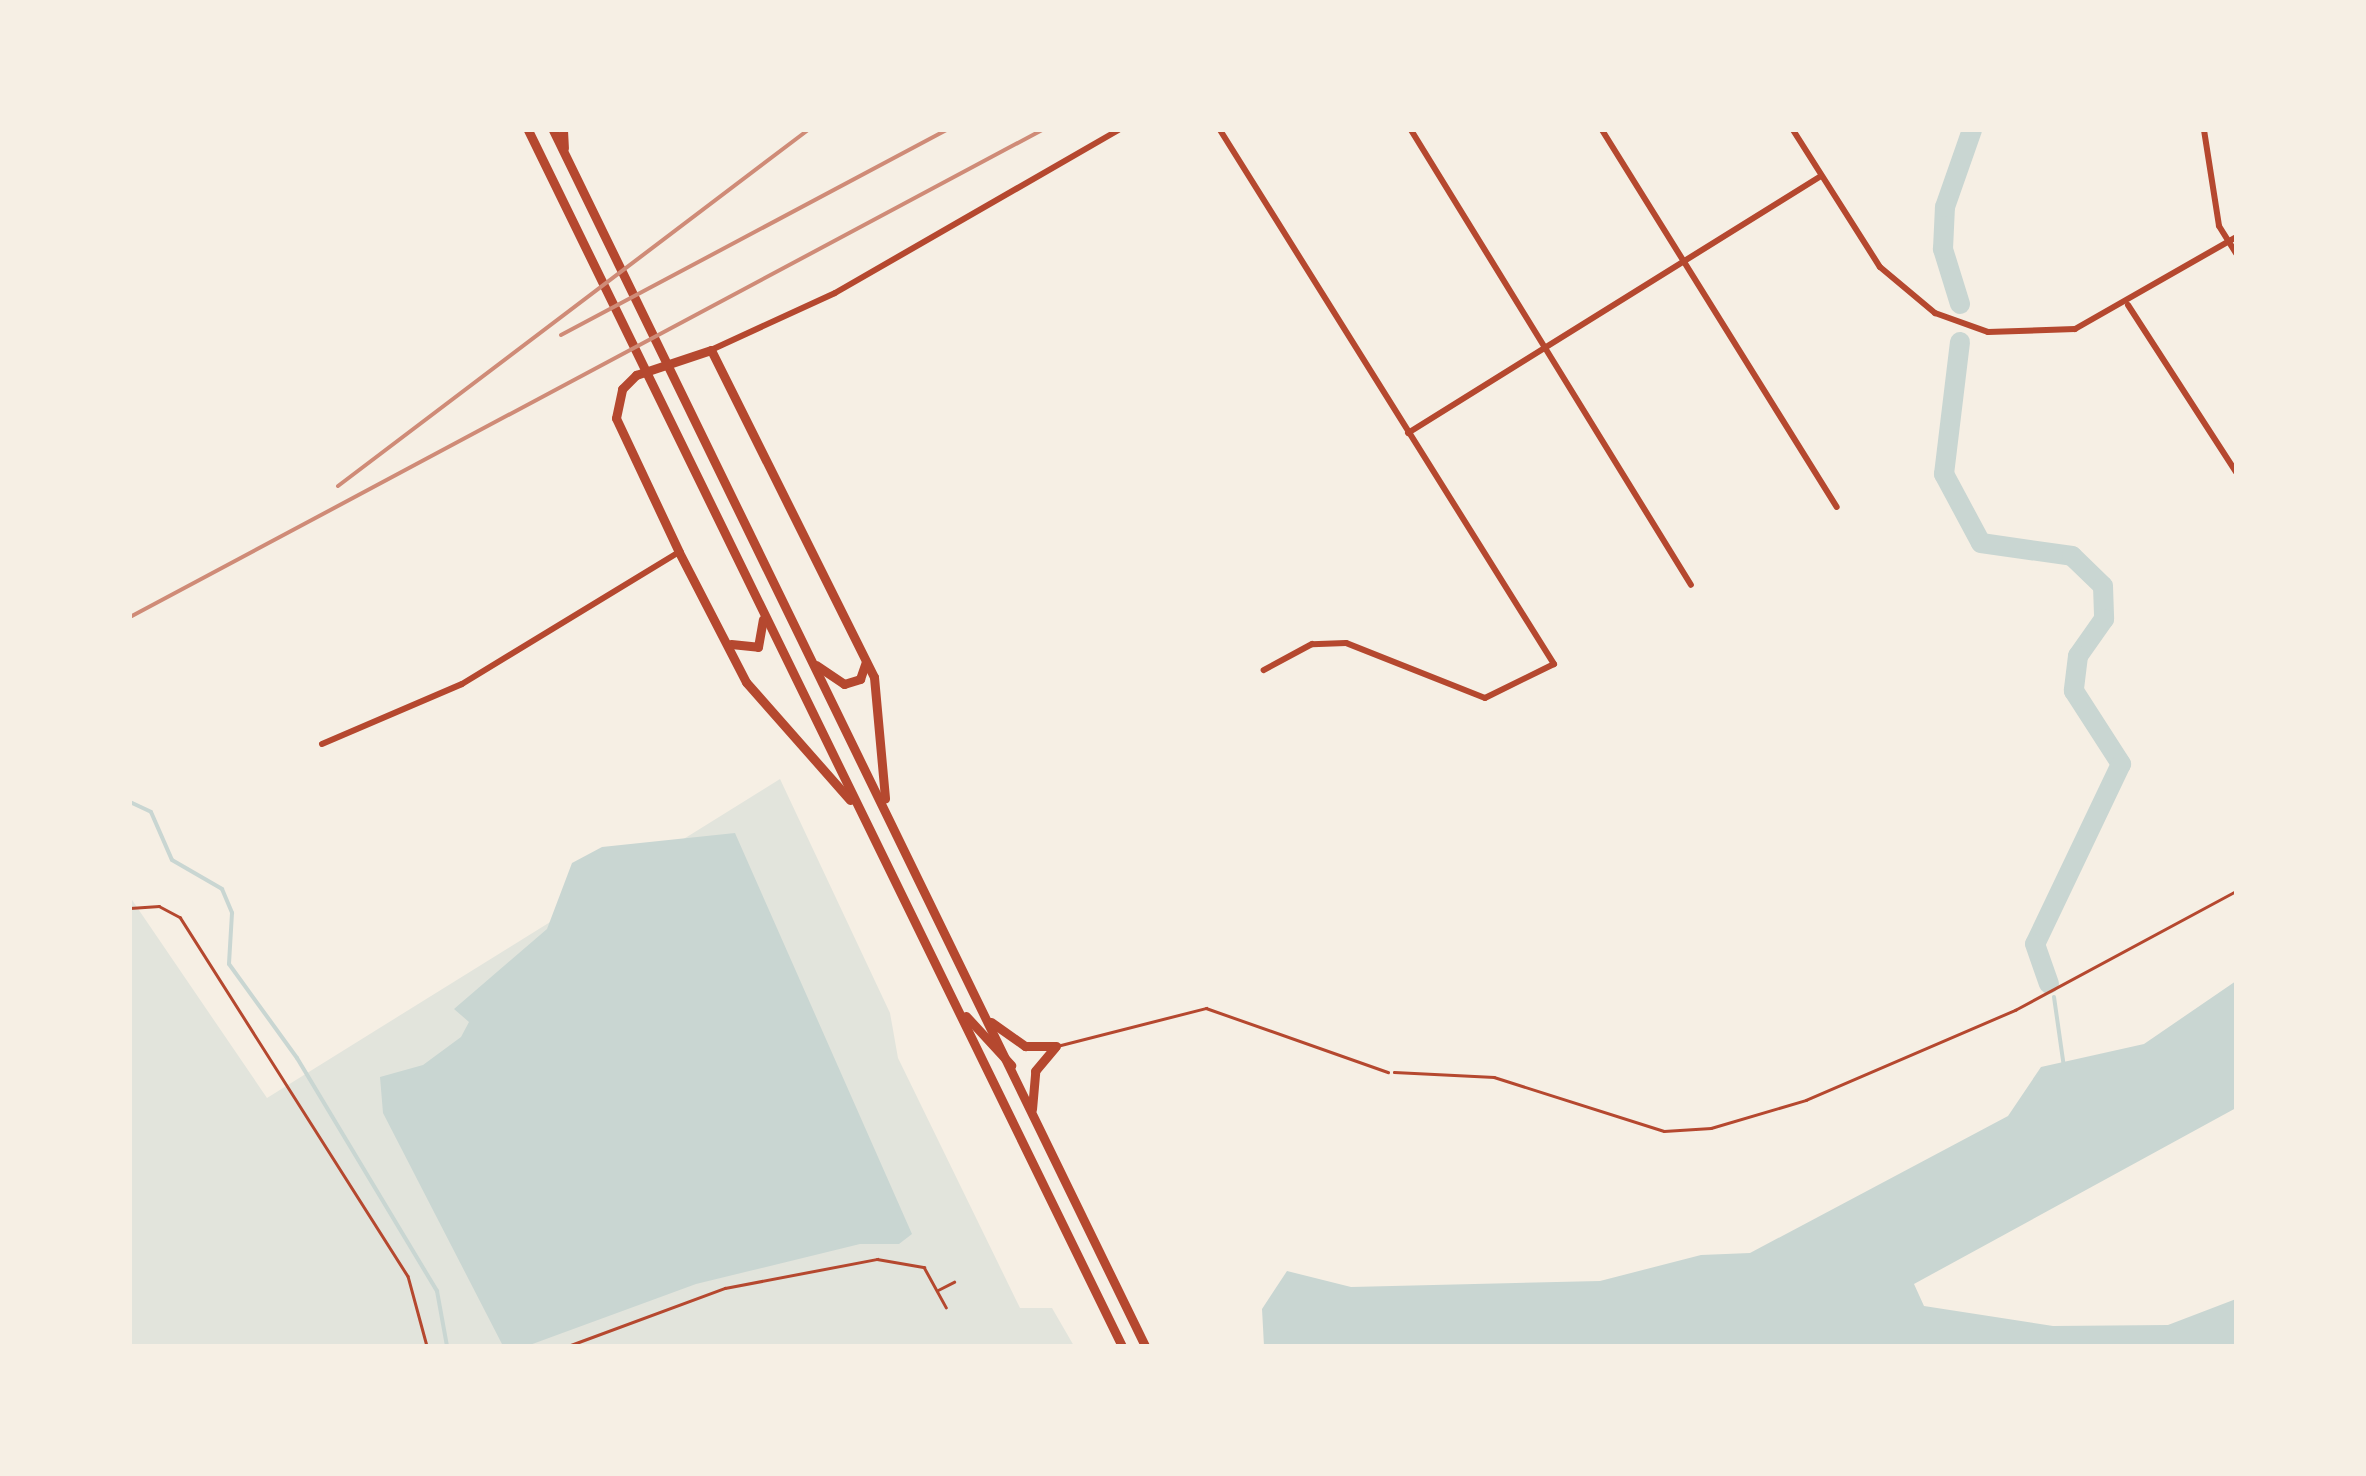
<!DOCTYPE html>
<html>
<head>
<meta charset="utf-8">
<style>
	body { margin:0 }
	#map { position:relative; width:2366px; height:1476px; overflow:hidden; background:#f6efe4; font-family:"DM Sans",sans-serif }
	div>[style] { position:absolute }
	.green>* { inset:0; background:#e2e4dc }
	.water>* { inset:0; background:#c9d6d2 }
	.stream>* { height:4px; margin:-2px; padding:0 2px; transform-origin:2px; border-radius:2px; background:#c9d6d2 }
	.river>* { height:20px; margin:-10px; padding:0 10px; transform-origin:10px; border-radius:10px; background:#c9d6d2 }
	.path>* { height:2.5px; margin:-1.25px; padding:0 1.25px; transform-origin:1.25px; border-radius:1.25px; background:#b5482f }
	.service>* { height:2.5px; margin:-1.25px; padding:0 1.25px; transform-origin:1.25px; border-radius:1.25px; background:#b5482f }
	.minor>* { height:6px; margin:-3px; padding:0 3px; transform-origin:3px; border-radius:3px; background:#b5482f }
	.primary>* { height:9px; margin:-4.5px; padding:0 4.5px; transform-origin:4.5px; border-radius:4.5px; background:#b5482f }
	.rail>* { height:4px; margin:-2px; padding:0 2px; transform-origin:2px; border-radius:2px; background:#cf8b77 }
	span { translate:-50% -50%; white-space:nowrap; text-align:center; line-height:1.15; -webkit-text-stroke:8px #f6efe4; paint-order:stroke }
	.frame { position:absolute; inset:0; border:132px solid #f6efe4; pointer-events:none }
</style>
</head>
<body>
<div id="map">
	<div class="green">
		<i style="clip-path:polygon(780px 779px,890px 1013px,898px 1058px,1020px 1308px,1052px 1308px,1074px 1346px,130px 1346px,130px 897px,267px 1098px)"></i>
	</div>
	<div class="water">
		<i style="clip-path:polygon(735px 833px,912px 1234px,899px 1244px,860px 1244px,696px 1284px,527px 1346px,503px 1346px,383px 1113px,380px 1077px,423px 1065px,461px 1037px,469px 1022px,454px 1009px,547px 929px,572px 863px,602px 847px)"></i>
		<i style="clip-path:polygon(2236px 981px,2236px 1108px,1914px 1284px,1924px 1306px,2053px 1326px,2168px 1325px,2236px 1299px,2236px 1346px,1264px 1346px,1262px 1309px,1287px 1271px,1351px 1287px,1600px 1281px,1701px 1255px,1750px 1253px,2008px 1116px,2041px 1067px,2144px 1044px)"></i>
	</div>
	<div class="stream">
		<i style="left:130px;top:802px;width:23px;rotate:25deg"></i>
		<i style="left:151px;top:812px;width:52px;rotate:66.4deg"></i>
		<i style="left:172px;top:860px;width:58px;rotate:30.1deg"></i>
		<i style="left:222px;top:889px;width:26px;rotate:67deg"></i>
		<i style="left:232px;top:913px;width:51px;rotate:93.4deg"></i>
		<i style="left:229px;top:964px;width:116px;rotate:54.1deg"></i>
		<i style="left:297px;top:1058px;width:272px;rotate:59deg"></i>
		<i style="left:437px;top:1291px;width:56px;rotate:79.7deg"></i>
		<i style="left:2054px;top:997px;width:71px;rotate:81.9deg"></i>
	</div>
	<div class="river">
		<i style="left:1960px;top:304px;width:58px;rotate:-107.2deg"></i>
		<i style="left:1943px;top:249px;width:42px;rotate:-87.3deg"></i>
		<i style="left:1945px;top:207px;width:82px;rotate:-70.7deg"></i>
		<i style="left:1960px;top:342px;width:133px;rotate:96.9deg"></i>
		<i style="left:1944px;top:474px;width:78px;rotate:61.8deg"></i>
		<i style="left:1981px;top:543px;width:92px;rotate:8.1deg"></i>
		<i style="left:2072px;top:556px;width:43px;rotate:44.1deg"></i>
		<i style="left:2103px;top:586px;width:33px;rotate:88deg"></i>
		<i style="left:2104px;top:619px;width:45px;rotate:125.1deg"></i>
		<i style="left:2078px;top:656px;width:35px;rotate:97deg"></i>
		<i style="left:2074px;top:691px;width:87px;rotate:57.2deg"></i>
		<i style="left:2121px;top:764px;width:199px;rotate:115.5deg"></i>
		<i style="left:2035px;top:944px;width:42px;rotate:70.7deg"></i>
	</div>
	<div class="path">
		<i style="left:130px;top:908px;width:29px;rotate:-4deg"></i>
		<i style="left:159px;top:906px;width:24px;rotate:28deg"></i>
		<i style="left:180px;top:917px;width:425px;rotate:57.6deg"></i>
		<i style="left:408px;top:1276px;width:73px;rotate:74.8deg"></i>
		<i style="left:1394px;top:1072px;width:100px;rotate:2.9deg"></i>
		<i style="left:1494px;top:1077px;width:178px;rotate:17.6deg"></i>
		<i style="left:1664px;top:1131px;width:47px;rotate:-3.7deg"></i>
		<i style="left:1711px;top:1128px;width:99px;rotate:-16.4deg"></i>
		<i style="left:1806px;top:1100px;width:228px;rotate:-23.3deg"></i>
		<i style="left:2015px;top:1010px;width:251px;rotate:-28.3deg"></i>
		<i style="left:938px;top:1290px;width:18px;rotate:-27deg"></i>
		<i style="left:568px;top:1346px;width:167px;rotate:-20.3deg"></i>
		<i style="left:725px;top:1288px;width:155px;rotate:-10.8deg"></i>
		<i style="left:877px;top:1259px;width:48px;rotate:9.7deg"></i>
		<i style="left:924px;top:1267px;width:46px;rotate:61.2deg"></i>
	</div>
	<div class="service">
		<i style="left:1057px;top:1046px;width:154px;rotate:-14.3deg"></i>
		<i style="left:1206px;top:1008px;width:193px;rotate:19.4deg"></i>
	</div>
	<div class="minor">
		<i style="left:1220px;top:130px;width:630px;rotate:57.98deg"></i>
		<i style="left:1554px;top:664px;width:77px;rotate:153.8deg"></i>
		<i style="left:1485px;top:698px;width:149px;rotate:-158.4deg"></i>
		<i style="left:1346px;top:643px;width:34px;rotate:178deg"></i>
		<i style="left:1312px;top:644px;width:55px;rotate:151.6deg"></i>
		<i style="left:1411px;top:130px;width:534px;rotate:58.39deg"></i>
		<i style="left:1602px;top:130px;width:444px;rotate:58.1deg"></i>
		<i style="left:1793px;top:130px;width:162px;rotate:57.6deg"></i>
		<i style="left:1880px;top:267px;width:72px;rotate:39.9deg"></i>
		<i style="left:1935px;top:313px;width:56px;rotate:19.7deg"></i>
		<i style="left:1988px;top:332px;width:87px;rotate:-2deg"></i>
		<i style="left:2075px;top:329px;width:185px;rotate:-29.7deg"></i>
		<i style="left:2204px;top:130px;width:97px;rotate:81.1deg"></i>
		<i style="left:2219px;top:226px;width:32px;rotate:58deg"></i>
		<i style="left:2128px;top:305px;width:199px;rotate:57.1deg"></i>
		<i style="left:711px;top:350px;width:136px;rotate:-24.7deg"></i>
		<i style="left:835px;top:293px;width:327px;rotate:-29.9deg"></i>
		<i style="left:1408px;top:433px;width:486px;rotate:-31.9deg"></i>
		<i style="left:322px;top:744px;width:152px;rotate:-23.2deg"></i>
		<i style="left:462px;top:684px;width:254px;rotate:-31.3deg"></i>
	</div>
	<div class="primary">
		<i style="left:528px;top:130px;width:1353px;rotate:63.97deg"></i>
		<i style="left:553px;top:130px;width:1352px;rotate:64.04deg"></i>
		<i style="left:563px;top:130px;width:18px;rotate:87deg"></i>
		<i style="left:731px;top:644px;width:27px;rotate:6deg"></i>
		<i style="left:758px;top:647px;width:28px;rotate:-80deg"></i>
		<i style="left:816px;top:665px;width:34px;rotate:34deg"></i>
		<i style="left:844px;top:684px;width:17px;rotate:-17deg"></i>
		<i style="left:860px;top:679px;width:18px;rotate:-71deg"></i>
		<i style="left:850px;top:800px;width:157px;rotate:-131.4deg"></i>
		<i style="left:746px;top:682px;width:146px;rotate:-117.3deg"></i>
		<i style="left:679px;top:552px;width:148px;rotate:-115.2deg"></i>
		<i style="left:616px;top:418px;width:30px;rotate:-78deg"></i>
		<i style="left:622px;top:389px;width:20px;rotate:-45deg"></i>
		<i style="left:636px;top:375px;width:79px;rotate:-18.4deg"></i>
		<i style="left:711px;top:350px;width:365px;rotate:63.5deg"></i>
		<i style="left:874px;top:677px;width:122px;rotate:84.8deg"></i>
		<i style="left:966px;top:1016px;width:67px;rotate:47.4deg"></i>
		<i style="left:991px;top:1022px;width:42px;rotate:35.2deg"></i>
		<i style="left:1025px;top:1046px;width:31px"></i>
		<i style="left:1032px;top:1109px;width:38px;rotate:-85deg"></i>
		<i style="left:1035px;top:1071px;width:31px;rotate:-50deg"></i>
	</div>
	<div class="rail">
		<i style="left:561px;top:335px;width:437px;rotate:-28deg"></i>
		<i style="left:338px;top:486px;width:590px;rotate:-37.14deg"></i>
		<i style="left:130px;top:617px;width:1034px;rotate:-28.1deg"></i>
	</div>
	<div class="frame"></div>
</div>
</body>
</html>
